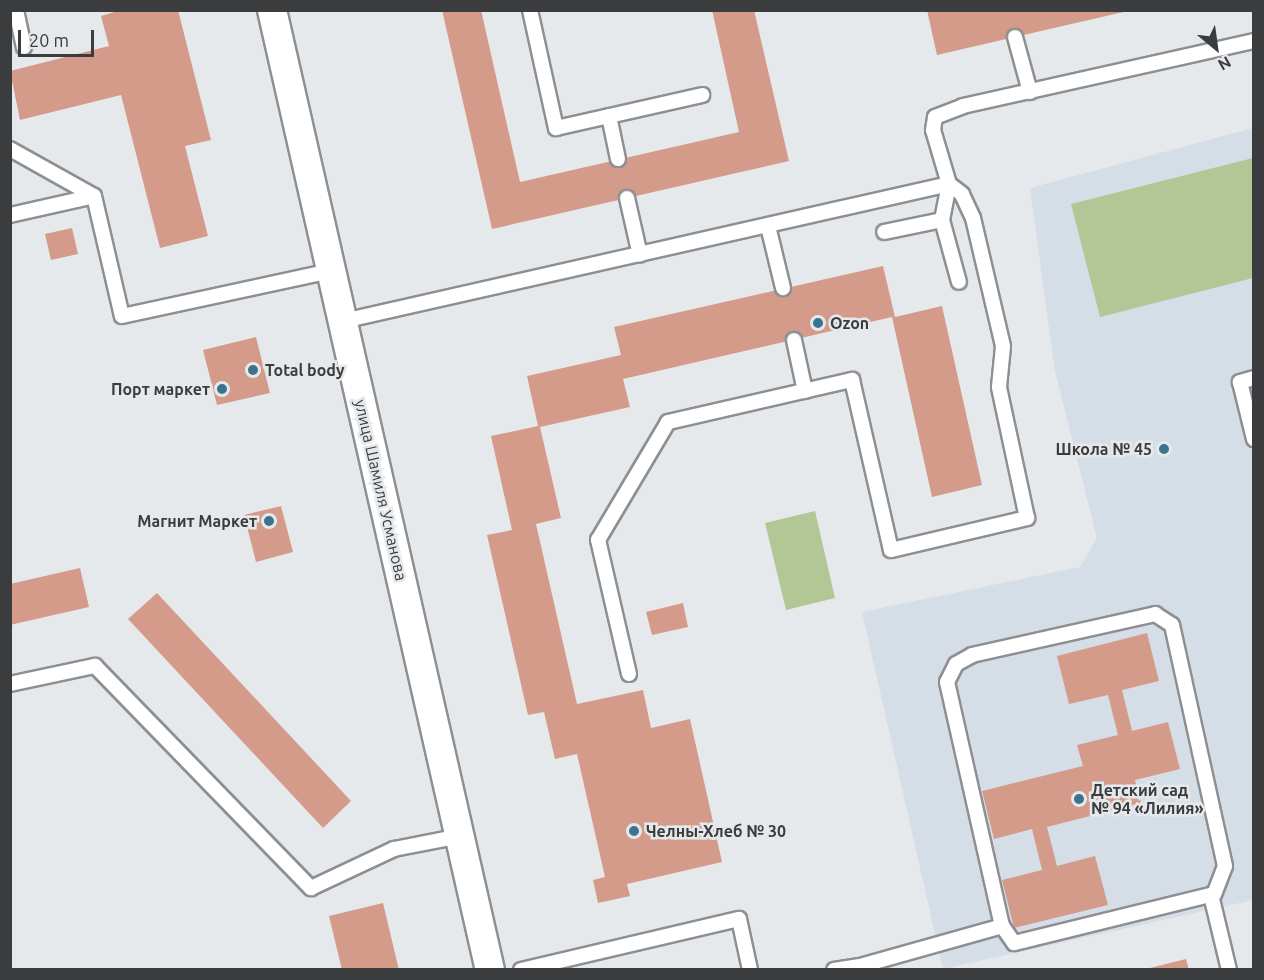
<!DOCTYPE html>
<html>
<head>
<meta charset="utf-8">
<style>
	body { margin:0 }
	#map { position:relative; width:1264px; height:980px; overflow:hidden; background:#e6e9ec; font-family:Ubuntu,sans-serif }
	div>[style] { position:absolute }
	.built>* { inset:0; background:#d5dde7 }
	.green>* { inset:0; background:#b2c795 }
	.building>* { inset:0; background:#d59b8a }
	.roads { filter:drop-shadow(2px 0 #8d8f92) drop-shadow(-2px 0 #8d8f92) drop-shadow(0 2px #8d8f92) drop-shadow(0 -2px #8d8f92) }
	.service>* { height:14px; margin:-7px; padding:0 7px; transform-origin:7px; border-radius:7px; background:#fff }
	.minor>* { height:28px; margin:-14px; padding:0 14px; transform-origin:14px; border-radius:14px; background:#fff }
	.dots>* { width:16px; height:16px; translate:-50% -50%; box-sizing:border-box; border:3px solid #e6e9ec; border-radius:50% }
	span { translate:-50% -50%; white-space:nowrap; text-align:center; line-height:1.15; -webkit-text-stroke:5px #e6e9ec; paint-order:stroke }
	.poi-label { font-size:16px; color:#3b3c3d; font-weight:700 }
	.left { translate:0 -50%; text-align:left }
	.right { translate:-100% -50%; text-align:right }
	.street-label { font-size:16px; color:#3b3c3d }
	.frame { position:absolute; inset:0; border:12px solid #3b3c3d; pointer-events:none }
	.north { position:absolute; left:1186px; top:18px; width:60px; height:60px; -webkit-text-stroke:4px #e6e9ec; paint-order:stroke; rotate:151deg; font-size:16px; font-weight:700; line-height:24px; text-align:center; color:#3b3c3d }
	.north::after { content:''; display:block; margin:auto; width:21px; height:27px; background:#3b3c3d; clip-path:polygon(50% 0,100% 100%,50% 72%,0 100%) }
	.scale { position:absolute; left:18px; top:30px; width:76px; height:27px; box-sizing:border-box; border:3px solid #3b3c3d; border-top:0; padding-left:8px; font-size:18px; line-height:21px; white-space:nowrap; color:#3b3c3d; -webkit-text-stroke:4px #e6e9ec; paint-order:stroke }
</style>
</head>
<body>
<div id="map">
	<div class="built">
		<i style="clip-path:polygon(1253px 128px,1253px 900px,943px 969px,862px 612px,1080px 567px,1097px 538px,1055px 372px,1030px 188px)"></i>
	</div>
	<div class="green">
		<i style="clip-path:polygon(1253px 158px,1253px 278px,1100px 317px,1071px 204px)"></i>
		<i style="clip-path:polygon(815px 511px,835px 598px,786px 610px,765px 523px)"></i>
	</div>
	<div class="building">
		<i style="clip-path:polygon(121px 10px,178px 10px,211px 140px,185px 146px,208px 236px,160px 248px,121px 95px,20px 120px,10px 71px,109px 46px,101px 16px)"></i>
		<i style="clip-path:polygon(442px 10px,481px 10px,520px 182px,739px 132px,712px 10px,754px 10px,789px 161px,492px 229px)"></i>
		<i style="clip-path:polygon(927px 10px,1128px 10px,1128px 11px,937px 55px)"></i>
		<i style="clip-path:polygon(72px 228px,78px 254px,51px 260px,45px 234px)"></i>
		<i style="clip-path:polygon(883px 266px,895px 317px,942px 306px,982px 485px,932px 497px,892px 317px,623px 379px,630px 407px,540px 427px,561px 518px,536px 524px,577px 704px,643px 690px,651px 728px,690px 719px,722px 862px,627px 884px,630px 896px,598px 903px,593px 880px,605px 877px,577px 754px,555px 759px,544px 712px,528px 715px,487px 535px,512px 530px,491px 436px,538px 426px,527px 376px,621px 355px,614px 327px)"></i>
		<i style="clip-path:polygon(256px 337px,270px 393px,217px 405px,203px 350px)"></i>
		<i style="clip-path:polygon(281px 506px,293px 552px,256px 562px,244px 515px)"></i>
		<i style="clip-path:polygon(80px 568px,89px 607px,10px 625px,10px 584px)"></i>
		<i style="clip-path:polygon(157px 593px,351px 801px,323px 828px,128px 619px)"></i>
		<i style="clip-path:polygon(683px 603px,688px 627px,652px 635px,646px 612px)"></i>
		<i style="clip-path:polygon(1147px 633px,1159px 681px,1122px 690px,1132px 731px,1168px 722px,1180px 769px,1135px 780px,1141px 803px,1047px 827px,1057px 866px,1095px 856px,1108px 905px,1014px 928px,1002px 880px,1042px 870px,1032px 829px,994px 839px,982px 791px,1083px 766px,1077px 745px,1118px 735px,1108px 695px,1069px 704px,1057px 656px)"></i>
		<i style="clip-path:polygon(383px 903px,399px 970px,342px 970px,329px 916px)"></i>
		<i style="clip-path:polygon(1186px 959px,1189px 970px,1146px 970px,1146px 969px)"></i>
	</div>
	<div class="roads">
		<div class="service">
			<i style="left:16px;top:10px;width:38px;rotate:78deg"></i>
			<i style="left:530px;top:10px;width:121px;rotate:77.6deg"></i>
			<i style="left:556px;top:128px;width:150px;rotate:-12.7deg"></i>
			<i style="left:1015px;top:37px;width:57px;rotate:74.7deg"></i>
			<i style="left:609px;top:116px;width:44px;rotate:78.2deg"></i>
			<i style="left:10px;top:149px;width:96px;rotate:29.2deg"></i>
			<i style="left:627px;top:198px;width:58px;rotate:77.2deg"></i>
			<i style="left:10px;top:215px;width:86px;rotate:-12.7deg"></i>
			<i style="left:94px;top:196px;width:123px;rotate:76.9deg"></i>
			<i style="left:122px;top:316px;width:214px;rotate:-12.2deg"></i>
			<i style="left:942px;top:220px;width:64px;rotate:74.7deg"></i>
			<i style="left:768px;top:226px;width:64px;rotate:76.4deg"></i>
			<i style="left:343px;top:321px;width:621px;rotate:-12.74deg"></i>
			<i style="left:949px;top:184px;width:56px;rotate:-106.5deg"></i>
			<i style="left:933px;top:130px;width:13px;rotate:-81deg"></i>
			<i style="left:935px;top:117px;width:30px;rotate:-21deg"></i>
			<i style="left:963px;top:106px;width:298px;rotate:-12.6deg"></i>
			<i style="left:794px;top:340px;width:52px;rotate:77.8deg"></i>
			<i style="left:1254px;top:378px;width:15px;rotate:164deg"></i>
			<i style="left:1240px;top:382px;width:59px;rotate:76.2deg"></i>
			<i style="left:1155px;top:614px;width:20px;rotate:33deg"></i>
			<i style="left:1172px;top:625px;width:247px;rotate:77.6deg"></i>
			<i style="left:1225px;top:866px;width:30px;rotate:111deg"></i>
			<i style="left:1214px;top:894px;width:206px;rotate:166.2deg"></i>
			<i style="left:1014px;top:943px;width:21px;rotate:-125deg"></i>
			<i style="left:1002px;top:926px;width:250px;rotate:-102.7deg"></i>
			<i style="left:947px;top:682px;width:20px;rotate:-63deg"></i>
			<i style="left:956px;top:664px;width:18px;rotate:-29deg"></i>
			<i style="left:972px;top:655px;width:188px;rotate:-12.6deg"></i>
			<i style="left:629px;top:674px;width:138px;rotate:-103deg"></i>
			<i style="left:598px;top:540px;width:137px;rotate:-59.3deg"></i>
			<i style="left:668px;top:422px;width:189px;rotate:-12.9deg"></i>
			<i style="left:852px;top:380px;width:174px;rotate:77.1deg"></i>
			<i style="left:891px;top:550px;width:140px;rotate:-13.2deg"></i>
			<i style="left:1027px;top:518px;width:134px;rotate:-102.1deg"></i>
			<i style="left:999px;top:387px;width:41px;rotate:-84.4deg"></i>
			<i style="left:1003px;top:346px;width:131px;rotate:-103.2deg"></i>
			<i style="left:973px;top:218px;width:26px;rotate:-115deg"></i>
			<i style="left:962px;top:194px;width:16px;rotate:-142deg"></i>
			<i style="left:949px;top:184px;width:37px;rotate:101deg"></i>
			<i style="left:942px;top:220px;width:59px;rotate:168.3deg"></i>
			<i style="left:10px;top:684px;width:87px;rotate:-12deg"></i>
			<i style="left:95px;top:666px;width:310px;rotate:45.8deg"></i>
			<i style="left:311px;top:888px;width:92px;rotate:-25.2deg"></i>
			<i style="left:394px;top:849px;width:67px;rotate:-11.1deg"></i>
			<i style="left:1211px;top:895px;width:77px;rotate:76.5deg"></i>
			<i style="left:521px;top:970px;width:224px;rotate:-13.2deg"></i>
			<i style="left:739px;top:919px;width:52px;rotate:77.8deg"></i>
			<i style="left:834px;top:970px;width:26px;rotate:-9deg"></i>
			<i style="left:860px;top:966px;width:148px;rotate:-15.7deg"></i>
		</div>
		<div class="minor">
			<i style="left:272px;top:10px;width:984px;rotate:77.21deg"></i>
		</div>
	</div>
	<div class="dots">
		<i style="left:818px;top:323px;background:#3c738e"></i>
		<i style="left:253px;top:370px;background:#3c738e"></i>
		<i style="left:222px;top:389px;background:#3c738e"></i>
		<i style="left:1164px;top:449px;background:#3c738e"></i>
		<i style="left:269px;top:521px;background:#3c738e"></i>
		<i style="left:1079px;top:799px;background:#3c738e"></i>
		<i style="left:634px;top:831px;background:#3c738e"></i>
	</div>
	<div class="poi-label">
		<span class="left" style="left:830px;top:323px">Ozon</span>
		<span class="left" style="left:265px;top:370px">Total body</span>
		<span class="right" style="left:210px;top:389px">Порт маркет</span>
		<span class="right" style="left:1152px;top:449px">Школа № 45</span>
		<span class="right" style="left:257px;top:521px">Магнит Маркет</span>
		<span class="left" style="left:1091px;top:799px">Детский сад<br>№ 94 «Лилия»</span>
		<span class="left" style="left:646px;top:831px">Челны-Хлеб № 30</span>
	</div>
	<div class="street-label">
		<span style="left:381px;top:490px;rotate:77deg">улица Шамиля Усманова</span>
	</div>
	<div class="frame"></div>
	<div class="north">N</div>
	<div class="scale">20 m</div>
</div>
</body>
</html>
